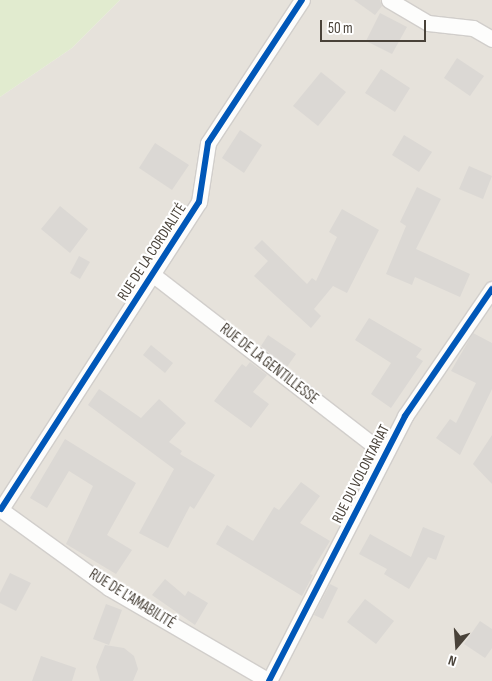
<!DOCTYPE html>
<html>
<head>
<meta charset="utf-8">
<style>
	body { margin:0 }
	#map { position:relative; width:492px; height:681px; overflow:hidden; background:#f3f0ed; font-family:"Sofia Sans Condensed",sans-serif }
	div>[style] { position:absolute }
	.residential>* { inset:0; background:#e6e2db }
	.green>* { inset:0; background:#e1ebcf }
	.building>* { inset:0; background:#dbd8d4 }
	.roads { filter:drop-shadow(1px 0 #d1cecb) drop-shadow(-1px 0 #d1cecb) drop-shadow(0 1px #d1cecb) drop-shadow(0 -1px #d1cecb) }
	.minor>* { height:15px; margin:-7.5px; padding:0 7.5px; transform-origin:7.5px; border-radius:7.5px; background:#fdfdfc }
	.cycleway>* { height:6px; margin:-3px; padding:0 3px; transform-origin:3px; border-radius:3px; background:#0057b8 }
	span { translate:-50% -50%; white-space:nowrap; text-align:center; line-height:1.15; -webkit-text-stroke:4.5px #fff; paint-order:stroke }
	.street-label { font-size:15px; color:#494239 }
	.north { position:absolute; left:432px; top:621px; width:50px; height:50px; -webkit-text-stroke:4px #fff; paint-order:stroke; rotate:198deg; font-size:14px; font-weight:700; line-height:20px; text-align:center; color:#494239 }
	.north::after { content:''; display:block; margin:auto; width:18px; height:22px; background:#494239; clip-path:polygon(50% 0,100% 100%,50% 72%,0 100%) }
	.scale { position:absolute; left:320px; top:20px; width:106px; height:22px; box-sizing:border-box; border:2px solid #494239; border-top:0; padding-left:6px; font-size:15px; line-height:18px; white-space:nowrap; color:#494239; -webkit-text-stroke:4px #fff; paint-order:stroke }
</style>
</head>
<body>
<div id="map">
	<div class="residential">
		<i style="clip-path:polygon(120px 0,492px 0,492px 681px,0 681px,0 97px,72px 48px)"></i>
	</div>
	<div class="green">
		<i style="clip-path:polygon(0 0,120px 0,72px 48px,0 97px)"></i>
	</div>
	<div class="building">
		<i style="clip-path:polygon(354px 0,380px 0,382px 6px,375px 15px)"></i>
		<i style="clip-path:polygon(380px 13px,407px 27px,392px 54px,366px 41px)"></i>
		<i style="clip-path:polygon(457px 58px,484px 76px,470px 96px,444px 78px)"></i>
		<i style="clip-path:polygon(381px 69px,410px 88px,395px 112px,365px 93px)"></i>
		<i style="clip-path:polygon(321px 72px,346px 92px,318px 126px,293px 106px)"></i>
		<i style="clip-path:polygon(240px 130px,262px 145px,244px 173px,222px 158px)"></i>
		<i style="clip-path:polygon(404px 135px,432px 152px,419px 172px,392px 155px)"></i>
		<i style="clip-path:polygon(155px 143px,189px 165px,172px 190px,139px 168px)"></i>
		<i style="clip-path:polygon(469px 166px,492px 176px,483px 199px,459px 189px)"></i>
		<i style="clip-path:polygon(417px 187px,441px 199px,416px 249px,470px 274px,460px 297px,415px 277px,412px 285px,386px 274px,406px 226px,400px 222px)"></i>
		<i style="clip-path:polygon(60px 206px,88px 229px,70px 253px,41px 229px)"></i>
		<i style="clip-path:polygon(342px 209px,379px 230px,347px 293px,333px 286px,314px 309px,321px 316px,311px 328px,254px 276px,268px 261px,254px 248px,262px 240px,307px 284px,312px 278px,316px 281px,337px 237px,329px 232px)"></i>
		<i style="clip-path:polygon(79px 256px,90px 262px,80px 279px,70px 273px)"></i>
		<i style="clip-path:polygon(369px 318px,422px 349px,416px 357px,423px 361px,391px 408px,371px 394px,391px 363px,355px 340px)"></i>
		<i style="clip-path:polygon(473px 333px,492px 343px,492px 389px,460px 455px,436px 438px,450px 419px,456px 423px,476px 383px,451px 371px)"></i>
		<i style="clip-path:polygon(268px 335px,296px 354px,287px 367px,261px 346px)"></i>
		<i style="clip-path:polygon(151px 345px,173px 363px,165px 373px,143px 355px)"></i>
		<i style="clip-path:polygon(250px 362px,267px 375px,253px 392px,269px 404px,251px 428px,214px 401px,242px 364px,246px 367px)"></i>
		<i style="clip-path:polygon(99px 389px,141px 418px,159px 399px,186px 423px,169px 442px,182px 451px,180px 454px,215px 475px,194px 509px,190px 506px,168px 548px,139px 533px,174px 469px,88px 405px)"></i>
		<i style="clip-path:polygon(492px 435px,492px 484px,473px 464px)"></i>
		<i style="clip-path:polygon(65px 439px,136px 483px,107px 535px,132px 550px,116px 574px,66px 544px,93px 486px,69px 471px,47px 508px,30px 498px)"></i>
		<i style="clip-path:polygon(301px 482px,320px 496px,300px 523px,330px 541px,310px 574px,313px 575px,302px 596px,216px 544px,227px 525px,253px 541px,274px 507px,279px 510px)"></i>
		<i style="clip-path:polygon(423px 527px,445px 536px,436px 560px,428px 557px,409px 589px,384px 574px,387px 569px,359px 554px,370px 534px,411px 557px)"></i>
		<i style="clip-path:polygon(10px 573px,31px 583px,16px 611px,0 603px,0 593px)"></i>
		<i style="clip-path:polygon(165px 579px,185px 596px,188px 591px,208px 603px,195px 625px,152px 595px)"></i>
		<i style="clip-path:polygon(330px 584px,338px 588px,323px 619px,314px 615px)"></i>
		<i style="clip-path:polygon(365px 599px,394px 621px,376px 644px,347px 622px)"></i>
		<i style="clip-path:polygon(106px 604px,122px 610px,109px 645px,93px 639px)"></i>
		<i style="clip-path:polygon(480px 621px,492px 629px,492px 648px,485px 658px,464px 644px)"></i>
		<i style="clip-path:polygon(105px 645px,124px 648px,134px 656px,138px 669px,133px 681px,100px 681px,96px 667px)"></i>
		<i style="clip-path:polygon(41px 656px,76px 668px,72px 681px,32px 681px)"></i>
	</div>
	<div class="roads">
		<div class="minor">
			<i style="left:389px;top:0;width:45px;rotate:30.5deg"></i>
			<i style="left:428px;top:23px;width:45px;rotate:6.3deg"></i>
			<i style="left:473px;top:28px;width:22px;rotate:30deg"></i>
			<i style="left:152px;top:274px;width:294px;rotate:37.7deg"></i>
			<i style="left:0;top:509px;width:135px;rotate:35.9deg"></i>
			<i style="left:109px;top:588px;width:185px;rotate:30.2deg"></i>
			<i style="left:1px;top:509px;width:365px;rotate:-57.2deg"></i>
			<i style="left:199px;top:202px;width:60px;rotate:-81.3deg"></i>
			<i style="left:208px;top:143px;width:171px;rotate:-56.7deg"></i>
			<i style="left:269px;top:681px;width:298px;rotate:-62.8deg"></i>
			<i style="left:405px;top:416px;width:154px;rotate:-55.6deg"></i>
		</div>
	</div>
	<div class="cycleway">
		<i style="left:1px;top:509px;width:365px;rotate:-57.2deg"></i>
		<i style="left:199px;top:202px;width:60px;rotate:-81.3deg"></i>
		<i style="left:208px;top:143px;width:171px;rotate:-56.7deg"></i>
		<i style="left:269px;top:681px;width:298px;rotate:-62.8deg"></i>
		<i style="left:405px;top:416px;width:154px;rotate:-55.6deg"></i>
	</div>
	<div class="street-label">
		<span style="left:152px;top:252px;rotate:-57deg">RUE DE LA CORDIALITÉ</span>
		<span style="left:269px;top:364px;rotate:38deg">RUE DE LA GENTILLESSE</span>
		<span style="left:361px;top:474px;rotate:-63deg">RUE DU VOLONTARIAT</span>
		<span style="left:132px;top:599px;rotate:32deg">RUE DE L'AMABILITÉ</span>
	</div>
	<div class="north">N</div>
	<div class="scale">50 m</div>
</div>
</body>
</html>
